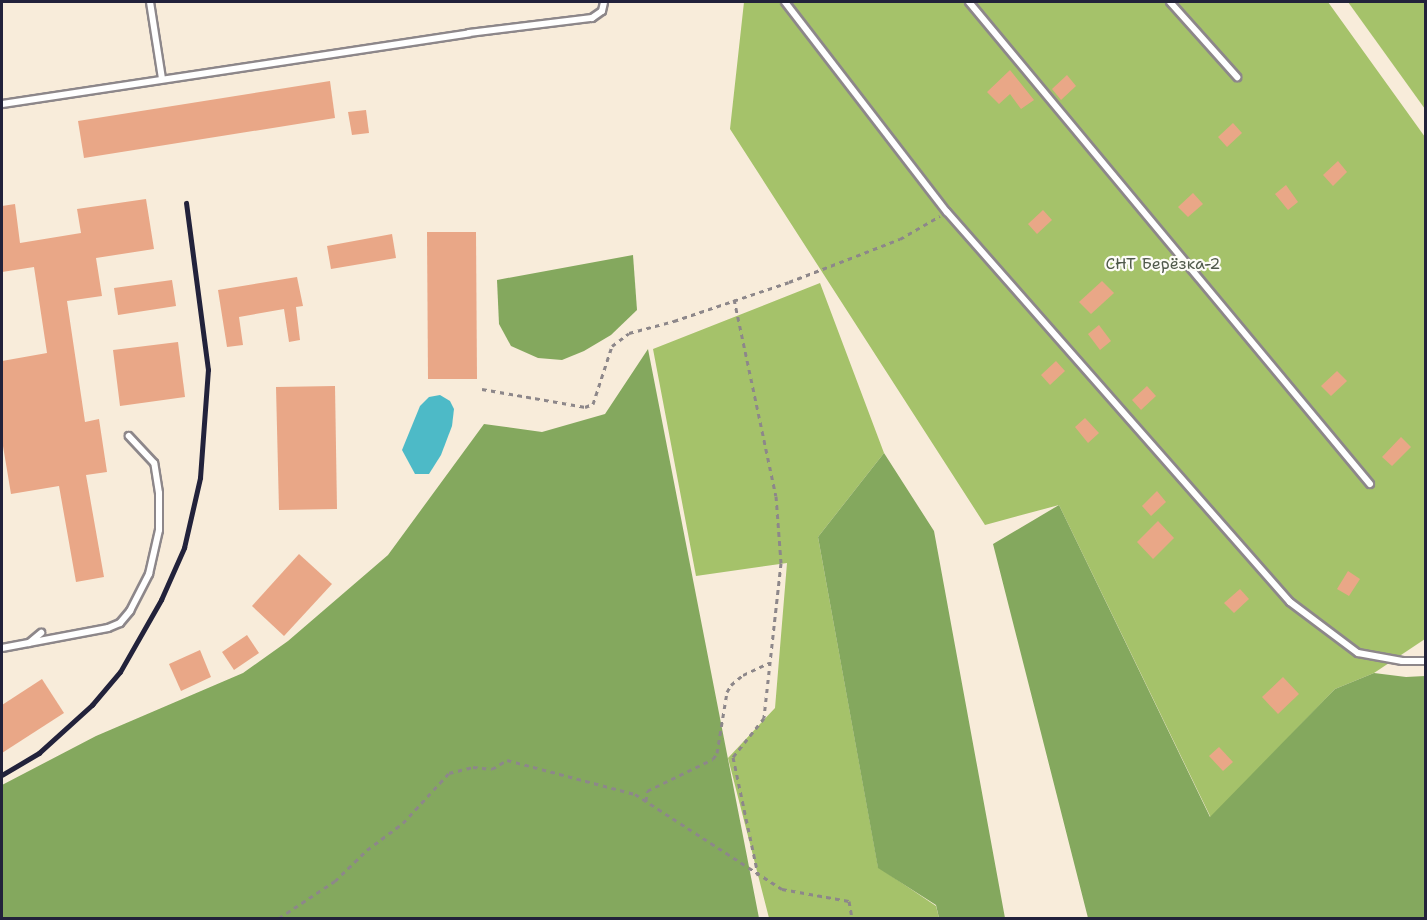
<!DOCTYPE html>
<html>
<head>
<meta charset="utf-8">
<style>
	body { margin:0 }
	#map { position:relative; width:1427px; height:920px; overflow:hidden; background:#f8ecda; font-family:"Shantell Sans",sans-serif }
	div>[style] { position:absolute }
	.green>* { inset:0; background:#a5c26a }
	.forest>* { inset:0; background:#84a85e }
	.water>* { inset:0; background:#4dbac7 }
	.building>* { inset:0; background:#e9a787 }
	.path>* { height:3px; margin-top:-1.5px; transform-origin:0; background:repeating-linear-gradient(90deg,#8d878a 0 4.5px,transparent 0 9px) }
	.roads { filter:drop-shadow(2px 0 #8d878a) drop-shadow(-2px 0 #8d878a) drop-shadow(0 2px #8d878a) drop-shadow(0 -2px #8d878a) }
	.service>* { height:6px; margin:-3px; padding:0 3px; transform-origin:3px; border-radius:3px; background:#fff }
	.rail>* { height:4.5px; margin:-2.25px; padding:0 2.25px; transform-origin:2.25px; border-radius:2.25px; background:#22223b }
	span { translate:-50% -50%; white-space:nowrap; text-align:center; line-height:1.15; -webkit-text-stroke:4.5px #fdfcf7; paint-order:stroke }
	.park-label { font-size:16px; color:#505a4b }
	.frame { position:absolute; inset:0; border:3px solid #22223b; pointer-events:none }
</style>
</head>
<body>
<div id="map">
	<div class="green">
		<i style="clip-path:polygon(744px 2px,1328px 2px,1425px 137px,1425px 639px,1374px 673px,1335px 689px,1211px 818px,1059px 505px,985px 525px,730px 129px)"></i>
		<i style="clip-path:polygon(1348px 2px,1425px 2px,1425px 109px)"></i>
		<i style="clip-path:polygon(820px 283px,884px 453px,818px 537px,878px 867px,936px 906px,939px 918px,769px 918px,728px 758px,775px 708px,787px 563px,696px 576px,653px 349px)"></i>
	</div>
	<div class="forest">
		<i style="clip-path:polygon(633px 255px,637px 310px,611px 335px,584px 351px,562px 360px,538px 358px,511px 346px,499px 324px,497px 280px)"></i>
		<i style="clip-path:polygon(648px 349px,759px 918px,2px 918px,2px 785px,96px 736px,243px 673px,288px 641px,388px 555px,484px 424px,542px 432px,605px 414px)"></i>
		<i style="clip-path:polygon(884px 453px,934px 531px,1005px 918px,939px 918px,936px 905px,878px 868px,818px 537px)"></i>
		<i style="clip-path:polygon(1059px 505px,1210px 817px,1335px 689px,1374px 673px,1406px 677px,1425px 676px,1425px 918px,1088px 918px,993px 544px)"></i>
	</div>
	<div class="water">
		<i style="clip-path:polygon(440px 395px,450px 401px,454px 409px,452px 426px,441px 455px,429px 474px,415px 474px,402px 450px,420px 406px,429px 397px)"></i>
	</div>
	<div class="building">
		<i style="clip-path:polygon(1010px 70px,1034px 100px,1021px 109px,1010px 94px,999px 104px,987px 92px)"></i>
		<i style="clip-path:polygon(1067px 75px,1076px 86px,1061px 100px,1052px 89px)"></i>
		<i style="clip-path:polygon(330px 81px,335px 118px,84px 158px,78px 121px)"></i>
		<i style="clip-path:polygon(366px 110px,369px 133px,352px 135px,348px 112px)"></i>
		<i style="clip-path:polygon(1233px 123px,1242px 133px,1227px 147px,1218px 137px)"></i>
		<i style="clip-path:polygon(1338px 161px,1347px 172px,1333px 186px,1323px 175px)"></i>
		<i style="clip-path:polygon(1286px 185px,1298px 202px,1288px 210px,1275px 194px)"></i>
		<i style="clip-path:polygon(1193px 193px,1203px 204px,1188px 217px,1178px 207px)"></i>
		<i style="clip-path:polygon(146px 199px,154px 249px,96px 258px,102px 296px,67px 301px,85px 422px,99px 419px,107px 472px,86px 475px,104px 577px,76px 582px,59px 486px,11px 494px,2px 440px,2px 361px,47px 353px,34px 267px,2px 272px,2px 206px,15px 204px,20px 243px,81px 233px,77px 209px)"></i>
		<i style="clip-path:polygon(1043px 210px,1052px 220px,1037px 234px,1028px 224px)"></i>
		<i style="clip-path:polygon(427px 232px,476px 232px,477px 379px,428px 379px)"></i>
		<i style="clip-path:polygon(392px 234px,396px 258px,331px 269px,327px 246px)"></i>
		<i style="clip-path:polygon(297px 277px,303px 306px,296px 307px,300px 340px,289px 342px,284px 309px,239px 317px,243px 345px,227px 347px,218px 290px)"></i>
		<i style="clip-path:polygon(172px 280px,176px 306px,118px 315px,114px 288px)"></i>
		<i style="clip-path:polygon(1102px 281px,1114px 293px,1091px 314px,1079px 302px)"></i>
		<i style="clip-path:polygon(1099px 325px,1111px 341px,1100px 350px,1088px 334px)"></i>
		<i style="clip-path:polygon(178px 342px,185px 397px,120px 406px,113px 350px)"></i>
		<i style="clip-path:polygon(1056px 361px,1065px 371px,1050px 385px,1041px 375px)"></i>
		<i style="clip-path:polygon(1337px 371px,1347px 381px,1331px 396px,1321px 386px)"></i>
		<i style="clip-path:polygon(335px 386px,337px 509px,279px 510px,276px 387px)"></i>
		<i style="clip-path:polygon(1147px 386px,1156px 396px,1141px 410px,1132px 400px)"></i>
		<i style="clip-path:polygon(1085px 418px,1099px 433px,1088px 443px,1075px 427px)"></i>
		<i style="clip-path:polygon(1401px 437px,1411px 447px,1392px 466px,1382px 457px)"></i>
		<i style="clip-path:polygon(1157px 491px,1166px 502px,1151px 516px,1142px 506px)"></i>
		<i style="clip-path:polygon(1158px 521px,1174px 538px,1153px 559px,1137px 542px)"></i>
		<i style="clip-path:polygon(299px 554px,332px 584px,284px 636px,252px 606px)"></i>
		<i style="clip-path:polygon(1348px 571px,1360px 579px,1349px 596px,1337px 589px)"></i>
		<i style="clip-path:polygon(1240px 589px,1249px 599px,1234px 613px,1224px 603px)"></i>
		<i style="clip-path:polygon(247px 635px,259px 653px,234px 670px,222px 652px)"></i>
		<i style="clip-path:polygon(200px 650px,211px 677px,181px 691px,169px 664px)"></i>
		<i style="clip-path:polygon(1283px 677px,1299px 694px,1278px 714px,1262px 697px)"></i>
		<i style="clip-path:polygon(42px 679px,64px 713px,2px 753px,2px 705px)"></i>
		<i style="clip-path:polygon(1219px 747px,1233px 762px,1223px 771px,1209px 756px)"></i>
	</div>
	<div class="path">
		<i style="left:734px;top:299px;width:201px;rotate:78deg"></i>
		<i style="left:776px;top:496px;width:67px;rotate:85.7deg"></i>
		<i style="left:781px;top:563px;width:156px;rotate:96.3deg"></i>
		<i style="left:764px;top:718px;width:50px;rotate:128.5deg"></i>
		<i style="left:733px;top:757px;width:121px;rotate:78deg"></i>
		<i style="left:482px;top:389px;width:105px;rotate:9.9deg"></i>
		<i style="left:585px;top:407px;width:9px;rotate:-21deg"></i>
		<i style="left:593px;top:404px;width:61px;rotate:-71.9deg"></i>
		<i style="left:612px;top:346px;width:21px;rotate:-37deg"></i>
		<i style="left:629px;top:333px;width:47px;rotate:-14.9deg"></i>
		<i style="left:674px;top:321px;width:121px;rotate:-18.7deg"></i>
		<i style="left:789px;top:282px;width:119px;rotate:-21.2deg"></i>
		<i style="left:900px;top:239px;width:46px;rotate:-29.9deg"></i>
		<i style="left:646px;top:801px;width:10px;rotate:-84deg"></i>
		<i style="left:647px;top:791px;width:73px;rotate:-25.9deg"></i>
		<i style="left:713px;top:759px;width:7px;rotate:-56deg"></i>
		<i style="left:717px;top:753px;width:62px;rotate:-80.7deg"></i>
		<i style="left:727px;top:692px;width:8px;rotate:-60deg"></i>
		<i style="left:731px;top:685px;width:16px;rotate:-40deg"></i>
		<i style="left:743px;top:675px;width:29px;rotate:-25deg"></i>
		<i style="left:279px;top:918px;width:67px;rotate:-33.5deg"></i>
		<i style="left:335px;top:881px;width:45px;rotate:-44.1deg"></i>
		<i style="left:367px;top:850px;width:45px;rotate:-36.9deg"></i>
		<i style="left:403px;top:823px;width:68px;rotate:-47.4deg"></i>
		<i style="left:449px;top:773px;width:25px;rotate:-14deg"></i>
		<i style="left:473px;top:767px;width:19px;rotate:6deg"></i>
		<i style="left:492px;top:769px;width:17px;rotate:-31deg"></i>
		<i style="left:507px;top:760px;width:132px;rotate:14.9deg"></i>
		<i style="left:635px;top:794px;width:175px;rotate:32.9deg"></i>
		<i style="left:782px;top:889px;width:68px;rotate:10.2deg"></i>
		<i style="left:849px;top:901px;width:17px;rotate:80deg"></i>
	</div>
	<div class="roads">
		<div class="service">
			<i style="left:150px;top:2px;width:78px;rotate:81.1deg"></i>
			<i style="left:785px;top:2px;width:265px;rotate:52.4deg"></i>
			<i style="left:947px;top:212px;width:519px;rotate:48.67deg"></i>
			<i style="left:1290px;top:602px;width:85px;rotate:36.9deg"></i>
			<i style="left:1358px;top:653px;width:45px;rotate:10.3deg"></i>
			<i style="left:1402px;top:661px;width:24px"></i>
			<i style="left:969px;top:2px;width:627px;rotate:50.24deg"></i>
			<i style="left:1170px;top:2px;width:101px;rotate:48.2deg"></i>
			<i style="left:2px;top:104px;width:472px;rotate:-8.6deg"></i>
			<i style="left:469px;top:33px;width:124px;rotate:-7deg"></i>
			<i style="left:592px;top:18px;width:12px;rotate:-35deg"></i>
			<i style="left:602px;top:11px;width:9px;rotate:-77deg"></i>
			<i style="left:29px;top:643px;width:16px;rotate:-40deg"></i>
			<i style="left:2px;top:648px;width:108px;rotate:-10.7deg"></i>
			<i style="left:108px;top:628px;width:13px;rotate:-23deg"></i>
			<i style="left:120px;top:623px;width:16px;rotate:-50deg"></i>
			<i style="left:130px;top:611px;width:42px;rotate:-62.8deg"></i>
			<i style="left:149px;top:574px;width:45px;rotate:-77.2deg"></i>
			<i style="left:159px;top:530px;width:37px;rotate:-90deg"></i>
			<i style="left:159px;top:493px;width:30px;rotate:-99deg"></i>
			<i style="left:154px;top:463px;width:37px;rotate:-133deg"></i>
		</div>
	</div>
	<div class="rail">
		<i style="left:2px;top:775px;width:43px;rotate:-30.7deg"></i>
		<i style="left:39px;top:753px;width:72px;rotate:-42.2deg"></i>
		<i style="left:92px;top:705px;width:43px;rotate:-49.7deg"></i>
		<i style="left:120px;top:672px;width:83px;rotate:-60.3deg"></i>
		<i style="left:161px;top:600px;width:57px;rotate:-66.1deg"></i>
		<i style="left:184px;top:548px;width:72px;rotate:-77.1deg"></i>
		<i style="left:200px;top:478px;width:108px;rotate:-85.8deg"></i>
		<i style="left:208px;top:370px;width:168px;rotate:-97.5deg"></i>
	</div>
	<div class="park-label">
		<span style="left:1163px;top:264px">СНТ Берёзка-2</span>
	</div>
	<div class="frame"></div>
</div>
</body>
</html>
